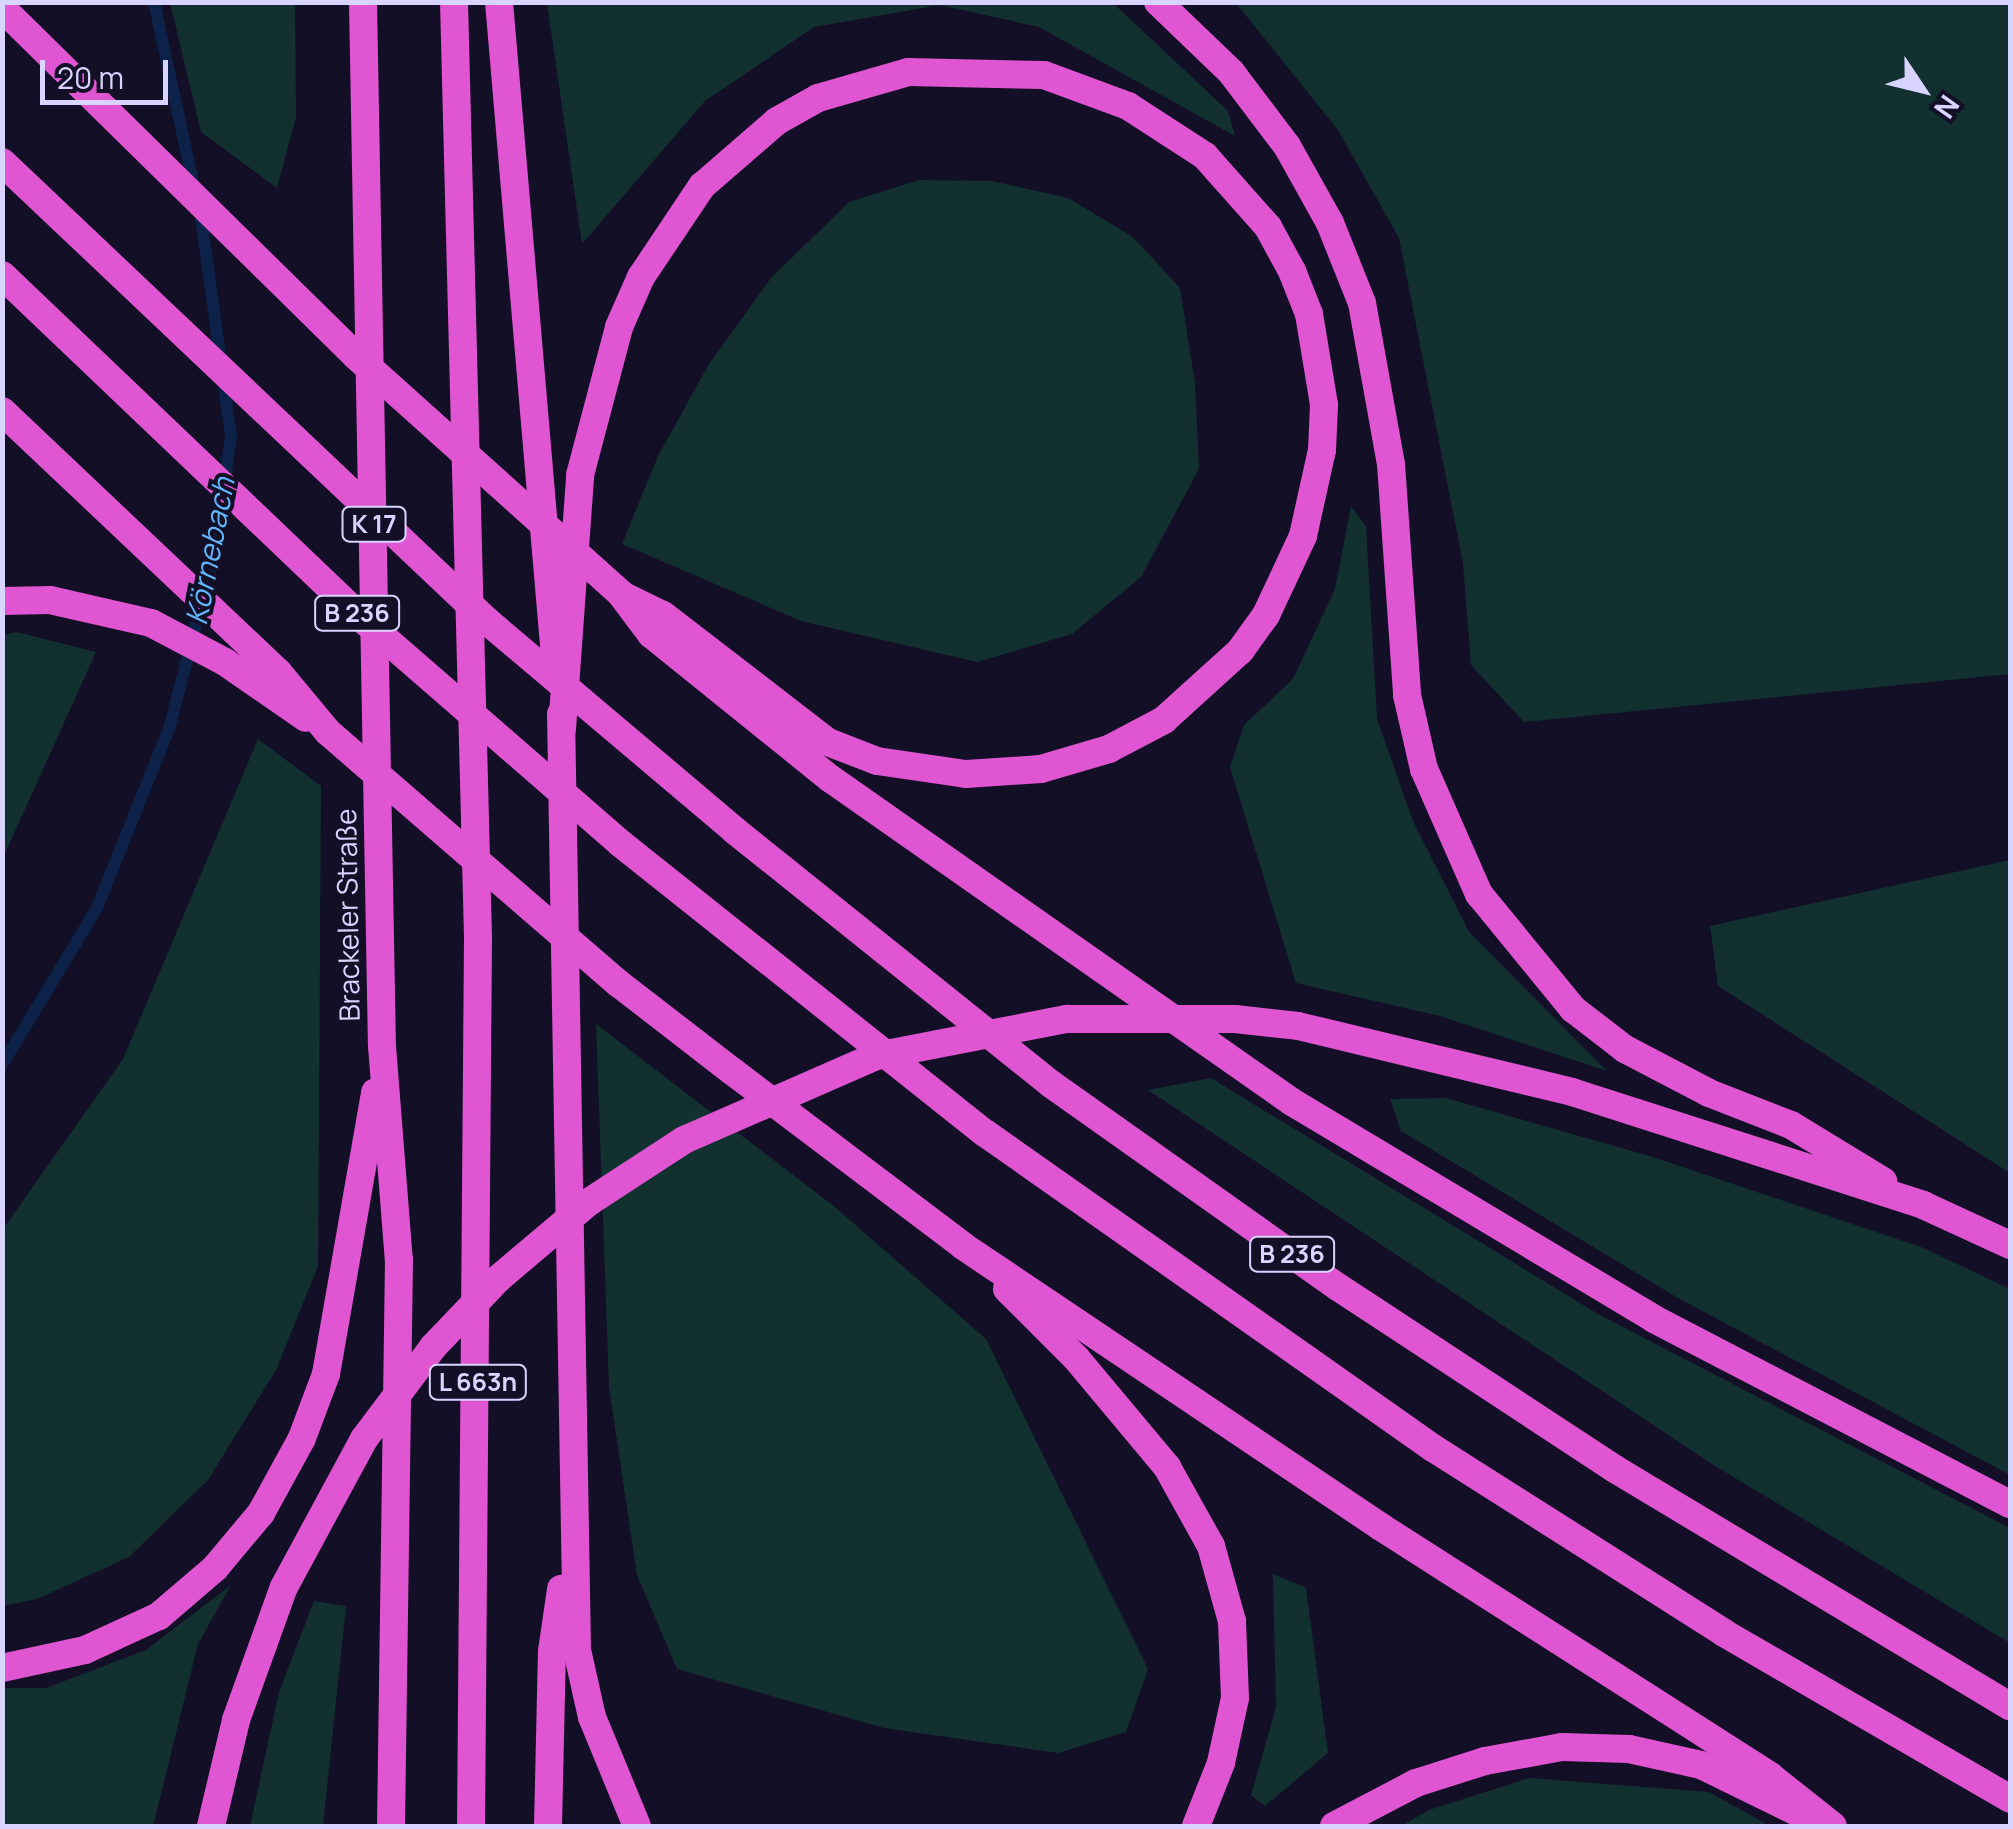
<!DOCTYPE html>
<html>
<head>
<meta charset="utf-8">
<style>
	body { margin:0 }
	#map { position:relative; width:2013px; height:1829px; overflow:hidden; background:#130f26; font-family:Manrope,sans-serif }
	div>[style] { position:absolute }
	.green>* { inset:0; background:#12302f }
	.stream>* { height:12px; margin:-6px; padding:0 6px; transform-origin:6px; border-radius:6px; background:#0c2248 }
	.trunk>* { height:28px; margin:-14px; padding:0 14px; transform-origin:14px; border-radius:14px; background:#e055d1 }
	span { translate:-50% -50%; white-space:nowrap; text-align:center; line-height:1.15; -webkit-text-stroke:8px #130f26; paint-order:stroke }
	.shield-label span { padding:2px 8px; background:#130f26; border:2px solid; border-radius:8px; -webkit-text-stroke-width:0 }
	.shield-label { font-size:25px; color:#d9d4ff; font-weight:700 }
	.street-label { font-size:28px; color:#d9d4ff }
	.water-label { font-size:30px; color:#62b6ff; font-style:italic }
	.frame { position:absolute; inset:0; border:5px solid #d9d4ff; pointer-events:none }
	.north { position:absolute; left:1873px; top:40px; width:100px; height:100px; -webkit-text-stroke:8px #130f26; paint-order:stroke; rotate:125deg; font-size:28px; font-weight:700; line-height:40px; text-align:center; color:#d9d4ff }
	.north::after { content:''; display:block; margin:auto; width:35px; height:45px; background:#d9d4ff; clip-path:polygon(50% 0,100% 100%,50% 72%,0 100%) }
	.scale { position:absolute; left:40px; top:60px; width:128px; height:45px; box-sizing:border-box; border:5px solid #d9d4ff; border-top:0; padding-left:12px; font-size:30px; line-height:35px; white-space:nowrap; color:#d9d4ff; -webkit-text-stroke:8px #130f26; paint-order:stroke }
</style>
</head>
<body>
<div id="map">
	<div class="green">
		<i style="clip-path:polygon(170px 3px,295px 3px,296px 117px,277px 188px,201px 132px)"></i>
		<i style="clip-path:polygon(547px 3px,1113px 3px,1228px 111px,1235px 136px,1039px 27px,940px 5px,814px 27px,705px 101px,582px 244px)"></i>
		<i style="clip-path:polygon(1236px 3px,2010px 3px,2010px 674px,1524px 722px,1471px 665px,1463px 563px,1399px 238px,1338px 130px)"></i>
		<i style="clip-path:polygon(919px 180px,992px 181px,1068px 198px,1133px 237px,1180px 288px,1195px 383px,1199px 469px,1141px 577px,1072px 634px,977px 662px,801px 621px,622px 544px,658px 456px,709px 364px,771px 278px,849px 202px)"></i>
		<i style="clip-path:polygon(1351px 506px,1366px 526px,1377px 719px,1413px 821px,1469px 932px,1607px 1071px,1440px 1016px,1296px 983px,1230px 767px,1244px 725px,1293px 679px,1335px 589px)"></i>
		<i style="clip-path:polygon(17px 632px,96px 652px,3px 858px,3px 635px)"></i>
		<i style="clip-path:polygon(258px 739px,321px 786px,318px 1266px,276px 1370px,208px 1480px,129px 1557px,37px 1599px,3px 1606px,3px 1229px,123px 1059px)"></i>
		<i style="clip-path:polygon(2010px 860px,2010px 1173px,1718px 986px,1710px 926px)"></i>
		<i style="clip-path:polygon(596px 1024px,835px 1207px,986px 1339px,1148px 1669px,1126px 1732px,1058px 1753px,884px 1728px,677px 1669px,637px 1575px,609px 1387px)"></i>
		<i style="clip-path:polygon(1211px 1078px,1598px 1314px,2010px 1528px,2010px 1643px,1715px 1466px,1148px 1090px)"></i>
		<i style="clip-path:polygon(1446px 1098px,1653px 1157px,1921px 1247px,2010px 1289px,2010px 1475px,1678px 1298px,1401px 1131px,1390px 1099px)"></i>
		<i style="clip-path:polygon(1273px 1574px,1306px 1588px,1328px 1753px,1265px 1806px,1251px 1795px,1276px 1707px)"></i>
		<i style="clip-path:polygon(231px 1585px,198px 1644px,153px 1826px,3px 1826px,3px 1688px,46px 1688px,146px 1650px)"></i>
		<i style="clip-path:polygon(314px 1601px,346px 1606px,323px 1826px,250px 1826px,279px 1692px)"></i>
		<i style="clip-path:polygon(1529px 1778px,1709px 1792px,1770px 1826px,1401px 1826px,1429px 1810px)"></i>
	</div>
	<div class="stream">
		<i style="left:154px;top:2px;width:193px;rotate:77.8deg"></i>
		<i style="left:2px;top:1065px;width:184px;rotate:-58.8deg"></i>
		<i style="left:97px;top:908px;width:193px;rotate:-68.1deg"></i>
		<i style="left:169px;top:729px;width:175px;rotate:-75.4deg"></i>
		<i style="left:213px;top:560px;width:125px;rotate:-81.7deg"></i>
		<i style="left:231px;top:436px;width:228px;rotate:-97.8deg"></i>
	</div>
	<div class="trunk">
		<i style="left:363px;top:2px;width:1044px;rotate:88.96deg"></i>
		<i style="left:382px;top:1046px;width:215px;rotate:85.5deg"></i>
		<i style="left:399px;top:1260px;width:566px;rotate:90.81deg"></i>
		<i style="left:454px;top:2px;width:936px;rotate:88.53deg"></i>
		<i style="left:478px;top:938px;width:888px;rotate:90.45deg"></i>
		<i style="left:499px;top:2px;width:656px;rotate:85.11deg"></i>
		<i style="left:1158px;top:2px;width:101px;rotate:43.8deg"></i>
		<i style="left:1231px;top:72px;width:93px;rotate:52.9deg"></i>
		<i style="left:1287px;top:146px;width:88px;rotate:60.8deg"></i>
		<i style="left:1330px;top:223px;width:86px;rotate:68.2deg"></i>
		<i style="left:1362px;top:303px;width:164px;rotate:79.8deg"></i>
		<i style="left:1391px;top:464px;width:232px;rotate:86deg"></i>
		<i style="left:1407px;top:695px;width:76px;rotate:77.1deg"></i>
		<i style="left:1424px;top:769px;width:137px;rotate:66.3deg"></i>
		<i style="left:1479px;top:894px;width:149px;rotate:50.7deg"></i>
		<i style="left:1573px;top:1009px;width:66px;rotate:37.6deg"></i>
		<i style="left:1625px;top:1049px;width:95px;rotate:27.6deg"></i>
		<i style="left:1709px;top:1093px;width:88px;rotate:21.3deg"></i>
		<i style="left:1791px;top:1125px;width:108px;rotate:31.3deg"></i>
		<i style="left:2px;top:8px;width:496px;rotate:44.5deg"></i>
		<i style="left:356px;top:356px;width:356px;rotate:41.9deg"></i>
		<i style="left:621px;top:594px;width:50px;rotate:53.1deg"></i>
		<i style="left:651px;top:634px;width:231px;rotate:38.9deg"></i>
		<i style="left:831px;top:779px;width:563px;rotate:35.02deg"></i>
		<i style="left:1292px;top:1102px;width:422px;rotate:30.9deg"></i>
		<i style="left:1654px;top:1319px;width:401px;rotate:27.5deg"></i>
		<i style="left:2px;top:162px;width:668px;rotate:43.42deg"></i>
		<i style="left:487px;top:621px;width:324px;rotate:40.2deg"></i>
		<i style="left:734px;top:830px;width:406px;rotate:38.7deg"></i>
		<i style="left:1051px;top:1084px;width:352px;rotate:35.3deg"></i>
		<i style="left:1338px;top:1287px;width:331px;rotate:33.3deg"></i>
		<i style="left:1615px;top:1469px;width:461px;rotate:31deg"></i>
		<i style="left:2px;top:275px;width:504px;rotate:43.63deg"></i>
		<i style="left:367px;top:623px;width:335px;rotate:41deg"></i>
		<i style="left:620px;top:843px;width:466px;rotate:38.5deg"></i>
		<i style="left:985px;top:1133px;width:548px;rotate:35.11deg"></i>
		<i style="left:1433px;top:1448px;width:345px;rotate:32.4deg"></i>
		<i style="left:1724px;top:1633px;width:331px;rotate:30.1deg"></i>
		<i style="left:2px;top:411px;width:380px;rotate:43.4deg"></i>
		<i style="left:278px;top:672px;width:78px;rotate:50.2deg"></i>
		<i style="left:328px;top:732px;width:384px;rotate:40.9deg"></i>
		<i style="left:618px;top:983px;width:144px;rotate:37.7deg"></i>
		<i style="left:732px;top:1071px;width:290px;rotate:37.1deg"></i>
		<i style="left:963px;top:1246px;width:504px;rotate:33.91deg"></i>
		<i style="left:1381px;top:1527px;width:462px;rotate:32.6deg"></i>
		<i style="left:1770px;top:1776px;width:80px;rotate:38.4deg"></i>
		<i style="left:2px;top:601px;width:48px;rotate:-1.2deg"></i>
		<i style="left:50px;top:600px;width:104px;rotate:12.8deg"></i>
		<i style="left:151px;top:623px;width:84px;rotate:27.8deg"></i>
		<i style="left:225px;top:662px;width:98px;rotate:34.7deg"></i>
		<i style="left:561px;top:714px;width:936px;rotate:89.02deg"></i>
		<i style="left:577px;top:1650px;width:69px;rotate:77.4deg"></i>
		<i style="left:592px;top:1717px;width:118px;rotate:67.6deg"></i>
		<i style="left:562px;top:729px;width:255px;rotate:-85.9deg"></i>
		<i style="left:580px;top:475px;width:153px;rotate:-75.2deg"></i>
		<i style="left:619px;top:327px;width:55px;rotate:-66.3deg"></i>
		<i style="left:641px;top:277px;width:110px;rotate:-56.2deg"></i>
		<i style="left:702px;top:186px;width:99px;rotate:-40.9deg"></i>
		<i style="left:777px;top:121px;width:47px;rotate:-29.3deg"></i>
		<i style="left:818px;top:98px;width:94px;rotate:-16.1deg"></i>
		<i style="left:908px;top:72px;width:136px;rotate:1.3deg"></i>
		<i style="left:1044px;top:75px;width:90px;rotate:20.3deg"></i>
		<i style="left:1128px;top:106px;width:92px;rotate:33deg"></i>
		<i style="left:1205px;top:156px;width:95px;rotate:48.4deg"></i>
		<i style="left:1268px;top:227px;width:50px;rotate:61.4deg"></i>
		<i style="left:1292px;top:271px;width:46px;rotate:68.4deg"></i>
		<i style="left:1309px;top:314px;width:92px;rotate:80.6deg"></i>
		<i style="left:1324px;top:405px;width:45px;rotate:92.5deg"></i>
		<i style="left:1322px;top:450px;width:88px;rotate:102.5deg"></i>
		<i style="left:1303px;top:536px;width:87px;rotate:115.1deg"></i>
		<i style="left:1266px;top:615px;width:44px;rotate:125.8deg"></i>
		<i style="left:1240px;top:651px;width:103px;rotate:137.8deg"></i>
		<i style="left:1164px;top:720px;width:62px;rotate:152.2deg"></i>
		<i style="left:1109px;top:749px;width:71px;rotate:163.6deg"></i>
		<i style="left:1041px;top:769px;width:75px;rotate:176.2deg"></i>
		<i style="left:966px;top:774px;width:90px;rotate:-171.7deg"></i>
		<i style="left:877px;top:761px;width:53px;rotate:-158.8deg"></i>
		<i style="left:828px;top:742px;width:208px;rotate:-142.4deg"></i>
		<i style="left:663px;top:615px;width:41px;rotate:-154.1deg"></i>
		<i style="left:1007px;top:1289px;width:98px;rotate:45deg"></i>
		<i style="left:1076px;top:1358px;width:142px;rotate:50.1deg"></i>
		<i style="left:1167px;top:1467px;width:90px;rotate:60.9deg"></i>
		<i style="left:1211px;top:1546px;width:78px;rotate:74.4deg"></i>
		<i style="left:1232px;top:1621px;width:77px;rotate:87.8deg"></i>
		<i style="left:1235px;top:1698px;width:66px;rotate:102.2deg"></i>
		<i style="left:1221px;top:1763px;width:68px;rotate:111.6deg"></i>
		<i style="left:2px;top:1668px;width:85px;rotate:-12.2deg"></i>
		<i style="left:85px;top:1650px;width:81px;rotate:-24.7deg"></i>
		<i style="left:159px;top:1616px;width:74px;rotate:-40.6deg"></i>
		<i style="left:215px;top:1568px;width:72px;rotate:-50.1deg"></i>
		<i style="left:261px;top:1513px;width:85px;rotate:-61.3deg"></i>
		<i style="left:302px;top:1438px;width:68px;rotate:-69.4deg"></i>
		<i style="left:326px;top:1374px;width:286px;rotate:-80.1deg"></i>
		<i style="left:211px;top:1826px;width:109px;rotate:-76.7deg"></i>
		<i style="left:236px;top:1720px;width:141px;rotate:-70.2deg"></i>
		<i style="left:284px;top:1587px;width:168px;rotate:-61.6deg"></i>
		<i style="left:364px;top:1439px;width:115px;rotate:-53.1deg"></i>
		<i style="left:433px;top:1347px;width:95px;rotate:-46.3deg"></i>
		<i style="left:499px;top:1278px;width:118px;rotate:-40.2deg"></i>
		<i style="left:589px;top:1202px;width:113px;rotate:-33.1deg"></i>
		<i style="left:684px;top:1140px;width:210px;rotate:-23.6deg"></i>
		<i style="left:876px;top:1056px;width:195px;rotate:-11deg"></i>
		<i style="left:1067px;top:1019px;width:168px"></i>
		<i style="left:1235px;top:1019px;width:63px;rotate:6.3deg"></i>
		<i style="left:1298px;top:1026px;width:282px;rotate:13.5deg"></i>
		<i style="left:1572px;top:1092px;width:369px;rotate:17.8deg"></i>
		<i style="left:1923px;top:1205px;width:96px;rotate:24.7deg"></i>
		<i style="left:548px;top:1826px;width:175px;rotate:-88.7deg"></i>
		<i style="left:552px;top:1651px;width:63px;rotate:-81.7deg"></i>
		<i style="left:1334px;top:1826px;width:93px;rotate:-27.7deg"></i>
		<i style="left:1416px;top:1783px;width:72px;rotate:-17.7deg"></i>
		<i style="left:1485px;top:1761px;width:78px;rotate:-10.3deg"></i>
		<i style="left:1562px;top:1747px;width:67px;rotate:1.7deg"></i>
		<i style="left:1629px;top:1749px;width:74px;rotate:12.5deg"></i>
		<i style="left:1701px;top:1765px;width:114px;rotate:26.1deg"></i>
	</div>
	<div class="shield-label">
		<span style="left:374px;top:524px">K 17</span>
		<span style="left:357px;top:613px">B 236</span>
		<span style="left:1292px;top:1254px">B 236</span>
		<span style="left:478px;top:1382px">L 663n</span>
	</div>
	<div class="street-label">
		<span style="left:347px;top:915px;rotate:-91deg">Brackeler Straße</span>
	</div>
	<div class="water-label">
		<span style="left:210px;top:551px;rotate:-79deg">Körnebach</span>
	</div>
	<div class="frame"></div>
	<div class="north">N</div>
	<div class="scale">20 m</div>
</div>
</body>
</html>
